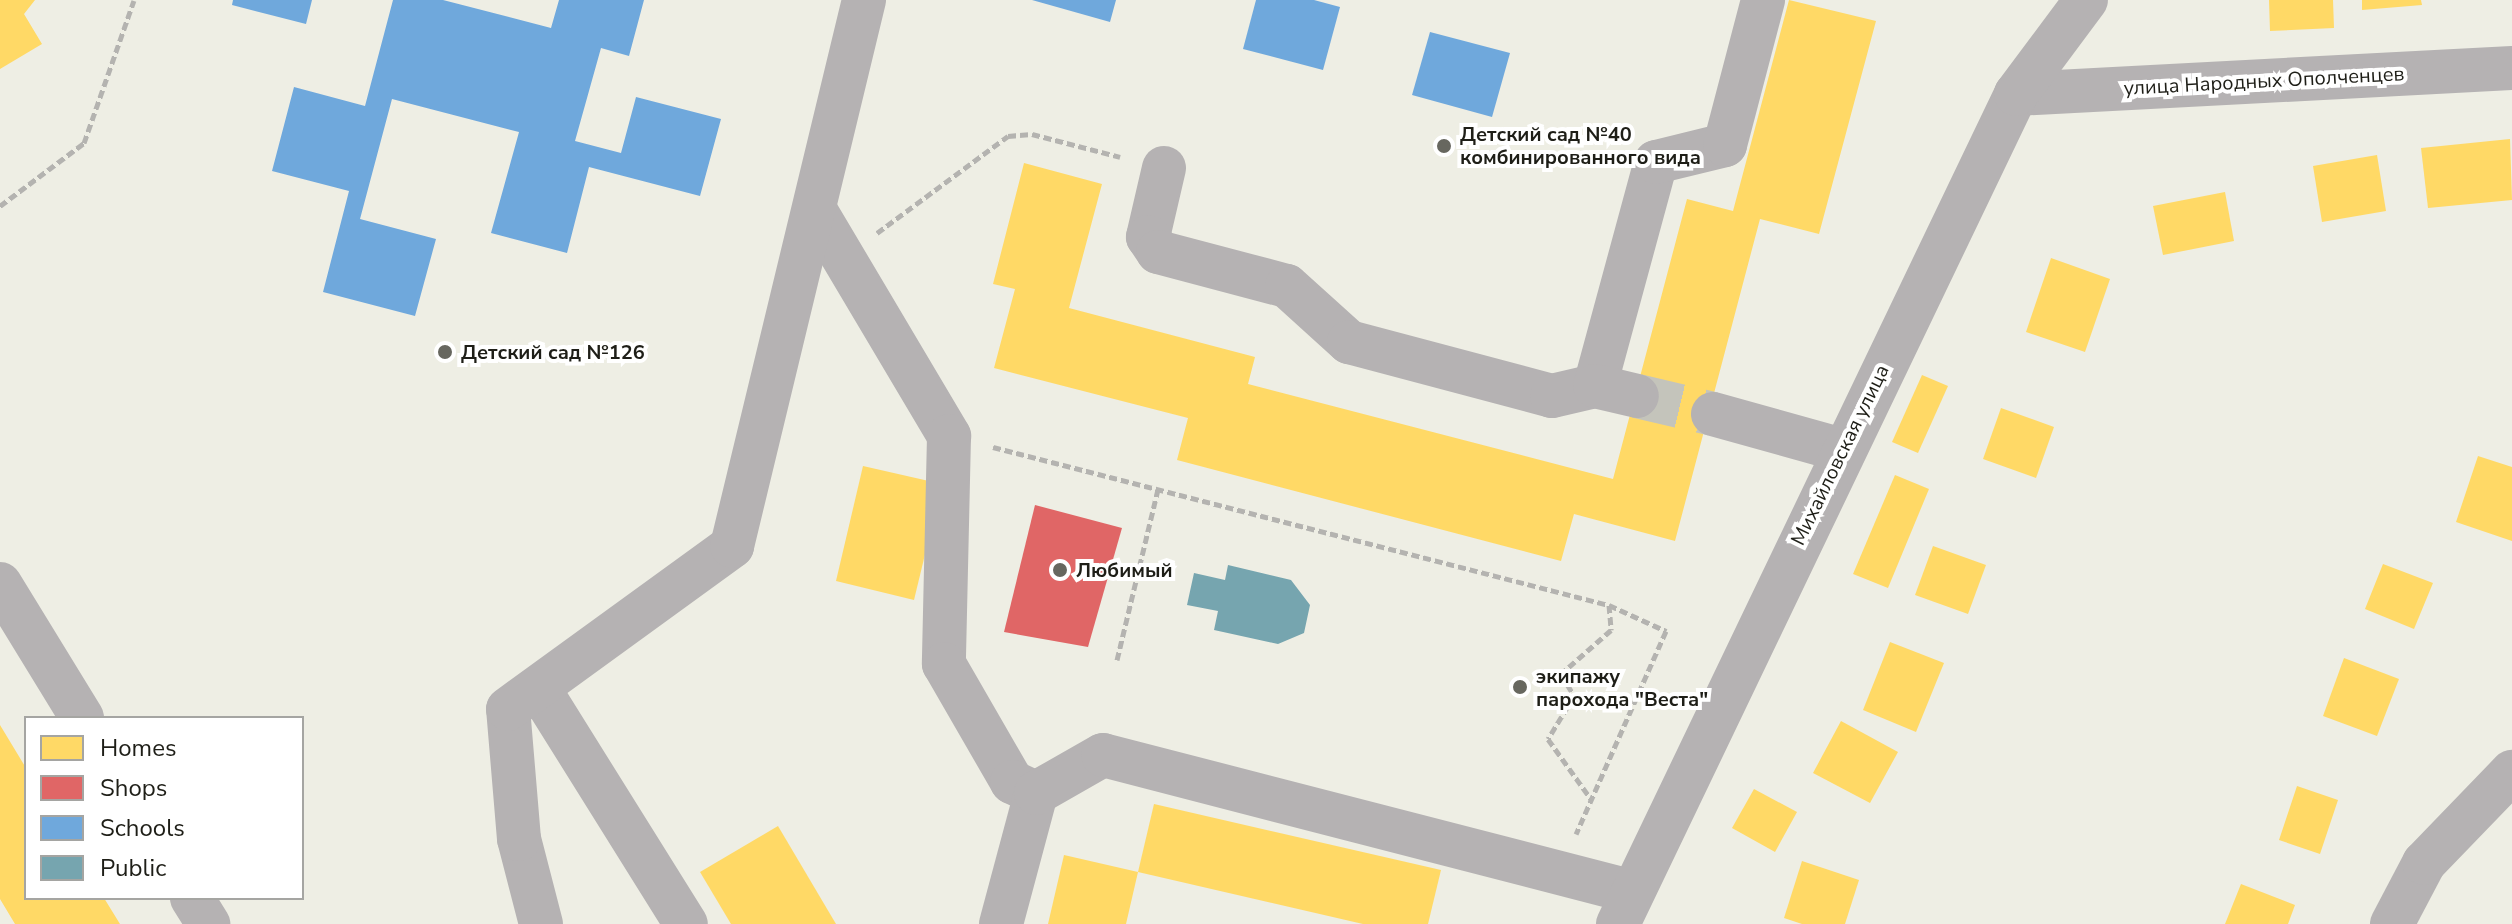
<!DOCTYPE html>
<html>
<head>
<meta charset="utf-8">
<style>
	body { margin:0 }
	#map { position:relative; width:2512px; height:924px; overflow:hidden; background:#eeeee4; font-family:"Nunito Sans",sans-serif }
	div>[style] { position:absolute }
	.homes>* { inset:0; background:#ffd966 }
	.shops>* { inset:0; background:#e06666 }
	.schools>* { inset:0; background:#6fa8dc }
	.public>* { inset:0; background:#76a5af }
	.minor-tunnel>* { height:44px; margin-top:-22px; transform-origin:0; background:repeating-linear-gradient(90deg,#c4c4bb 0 44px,transparent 0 66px) }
	.path>* { height:5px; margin-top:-2.5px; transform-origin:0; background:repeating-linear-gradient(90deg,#b4b3b0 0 8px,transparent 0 12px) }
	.minor>* { height:44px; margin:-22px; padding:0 22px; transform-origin:22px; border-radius:22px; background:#b5b2b3 }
	.dots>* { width:22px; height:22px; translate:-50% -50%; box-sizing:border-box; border:4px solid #fff; border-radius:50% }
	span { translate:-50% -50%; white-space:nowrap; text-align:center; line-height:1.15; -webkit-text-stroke:8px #fff; paint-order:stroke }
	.street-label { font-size:20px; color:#1e1e17 }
	.poi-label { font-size:20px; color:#1e1e17; font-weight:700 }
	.left { translate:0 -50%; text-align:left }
	.legend { position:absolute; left:24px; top:716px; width:280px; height:184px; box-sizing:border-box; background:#fff; border:2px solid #a5a5a2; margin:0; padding:10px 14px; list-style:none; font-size:24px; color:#1e1e17 }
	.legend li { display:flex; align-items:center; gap:16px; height:40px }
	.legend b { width:40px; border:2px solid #a5a5a2 }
</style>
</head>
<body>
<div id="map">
	<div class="homes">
		<i style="clip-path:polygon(0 0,35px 0,24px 14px,42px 44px,0 69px)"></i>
		<i style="clip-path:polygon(1789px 0,1876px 21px,1819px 234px,1760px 219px,1675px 541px,1574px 514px,1561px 561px,1177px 460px,1188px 418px,994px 368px,1015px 289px,993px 284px,1024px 163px,1102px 184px,1069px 308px,1255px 357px,1248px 384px,1613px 479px,1687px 199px,1733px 211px)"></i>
		<i style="clip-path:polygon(2269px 0,2333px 0,2334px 28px,2270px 31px)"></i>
		<i style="clip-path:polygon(2362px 0,2421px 0,2422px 5px,2362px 10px)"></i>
		<i style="clip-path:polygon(2510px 139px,2512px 200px,2428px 208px,2421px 148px)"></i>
		<i style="clip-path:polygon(2377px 155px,2386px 211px,2322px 222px,2313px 166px)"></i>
		<i style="clip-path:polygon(2225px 192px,2234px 241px,2163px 255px,2153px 206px)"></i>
		<i style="clip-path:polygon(2051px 258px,2110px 279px,2085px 352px,2026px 332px)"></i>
		<i style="clip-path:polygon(1922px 375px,1948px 386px,1918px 453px,1892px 442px)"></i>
		<i style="clip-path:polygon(2001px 408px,2054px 427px,2036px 478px,1983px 459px)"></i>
		<i style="clip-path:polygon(2478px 456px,2512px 467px,2512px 541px,2456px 522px)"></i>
		<i style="clip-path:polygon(863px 466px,942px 484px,914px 600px,836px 581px)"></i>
		<i style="clip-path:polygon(1895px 475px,1929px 489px,1888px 588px,1853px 574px)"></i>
		<i style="clip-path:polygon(1933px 546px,1986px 565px,1968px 614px,1915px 595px)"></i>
		<i style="clip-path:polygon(2383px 564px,2433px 583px,2414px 629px,2365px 609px)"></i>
		<i style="clip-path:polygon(1890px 642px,1944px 663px,1916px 732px,1863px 710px)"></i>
		<i style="clip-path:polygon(2344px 658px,2399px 679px,2377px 736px,2323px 716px)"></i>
		<i style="clip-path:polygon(1841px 721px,1898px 752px,1870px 803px,1813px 773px)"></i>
		<i style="clip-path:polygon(0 725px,26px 768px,26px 898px,104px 898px,120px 924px,15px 924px,0 899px)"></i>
		<i style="clip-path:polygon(2297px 786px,2338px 800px,2320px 854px,2279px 840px)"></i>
		<i style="clip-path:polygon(1754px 789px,1797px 812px,1775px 852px,1732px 828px)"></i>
		<i style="clip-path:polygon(1154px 804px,1441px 870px,1428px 924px,1363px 924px,1138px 872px)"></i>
		<i style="clip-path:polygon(778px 826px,836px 924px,731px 924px,700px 872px)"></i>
		<i style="clip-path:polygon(1064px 855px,1138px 872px,1126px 924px,1048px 924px)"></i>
		<i style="clip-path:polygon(1802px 861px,1859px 880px,1845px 924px,1802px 924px,1784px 918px)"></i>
		<i style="clip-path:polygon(2241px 884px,2295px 905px,2288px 924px,2225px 924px)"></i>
	</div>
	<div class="shops">
		<i style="clip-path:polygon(1035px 505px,1122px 528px,1088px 647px,1004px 632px)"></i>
	</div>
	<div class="schools">
		<i style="clip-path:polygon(233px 0,312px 0,306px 24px,232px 5px)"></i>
		<i style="clip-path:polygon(393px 0,443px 0,551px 28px,559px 0,644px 0,629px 56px,601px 48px,575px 141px,621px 153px,636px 97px,721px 119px,700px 196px,589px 167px,567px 253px,491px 233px,519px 132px,392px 99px,360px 219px,436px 239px,415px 316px,323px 292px,349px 191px,272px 171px,294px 87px,365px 106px)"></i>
		<i style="clip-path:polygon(1032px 0,1116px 0,1110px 22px)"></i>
		<i style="clip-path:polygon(1256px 0,1314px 0,1340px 7px,1323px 70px,1243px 49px)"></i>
		<i style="clip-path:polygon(1430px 32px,1510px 53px,1492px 117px,1412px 95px)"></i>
	</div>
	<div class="public">
		<i style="clip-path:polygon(1228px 565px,1291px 580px,1310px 605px,1304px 633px,1278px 644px,1214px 630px,1218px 611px,1187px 605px,1194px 573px,1225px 580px)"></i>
	</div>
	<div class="minor-tunnel">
		<i style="left:1637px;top:396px;width:78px;rotate:13.3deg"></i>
	</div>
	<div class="path">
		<i style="left:0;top:206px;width:105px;rotate:-36.9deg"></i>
		<i style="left:84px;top:143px;width:151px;rotate:-70.7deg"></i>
		<i style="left:877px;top:233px;width:163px;rotate:-36.5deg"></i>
		<i style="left:1008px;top:136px;width:24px;rotate:-5deg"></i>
		<i style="left:1032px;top:134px;width:91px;rotate:14.6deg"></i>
		<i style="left:993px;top:447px;width:636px;rotate:14.39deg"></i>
		<i style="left:1609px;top:605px;width:63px;rotate:24.5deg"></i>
		<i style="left:1666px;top:631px;width:222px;rotate:113.9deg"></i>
		<i style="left:1609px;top:605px;width:25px;rotate:85deg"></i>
		<i style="left:1611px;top:630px;width:67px;rotate:138.7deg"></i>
		<i style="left:1561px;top:674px;width:26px;rotate:59deg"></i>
		<i style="left:1574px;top:696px;width:61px;rotate:4.7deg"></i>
		<i style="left:1117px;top:660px;width:176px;rotate:-76.5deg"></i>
		<i style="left:1574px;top:696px;width:50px;rotate:121.2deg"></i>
		<i style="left:1548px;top:739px;width:74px;rotate:54.4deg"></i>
	</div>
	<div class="minor">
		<i style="left:2016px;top:94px;width:497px;rotate:-3deg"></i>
		<i style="left:1164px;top:168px;width:71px;rotate:103.1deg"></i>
		<i style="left:1148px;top:237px;width:18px;rotate:56deg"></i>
		<i style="left:1158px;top:252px;width:133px;rotate:14.8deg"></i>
		<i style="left:1287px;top:286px;width:84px;rotate:42.1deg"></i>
		<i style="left:1349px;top:342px;width:210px;rotate:14.9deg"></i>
		<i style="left:1552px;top:396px;width:44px;rotate:-13.1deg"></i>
		<i style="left:1595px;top:386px;width:232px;rotate:-74.8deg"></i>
		<i style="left:1656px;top:162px;width:71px;rotate:-13.8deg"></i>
		<i style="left:1725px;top:145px;width:150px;rotate:-75.3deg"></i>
		<i style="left:815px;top:210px;width:263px;rotate:59.3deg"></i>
		<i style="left:949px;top:436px;width:228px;rotate:91.3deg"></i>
		<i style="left:944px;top:664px;width:136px;rotate:60deg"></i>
		<i style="left:1012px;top:782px;width:26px;rotate:25deg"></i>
		<i style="left:1595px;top:386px;width:43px;rotate:13.4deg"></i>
		<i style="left:1713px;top:414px;width:134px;rotate:15.6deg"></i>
		<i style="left:0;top:584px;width:157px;rotate:58.5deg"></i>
		<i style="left:539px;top:689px;width:277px;rotate:58deg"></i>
		<i style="left:192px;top:898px;width:31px;rotate:58deg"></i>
		<i style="left:541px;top:924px;width:88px;rotate:-104.5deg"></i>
		<i style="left:519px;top:839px;width:130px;rotate:-94.8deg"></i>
		<i style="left:508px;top:709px;width:277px;rotate:-36deg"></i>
		<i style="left:732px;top:546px;width:562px;rotate:-76.41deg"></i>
		<i style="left:1001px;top:924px;width:136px;rotate:-75deg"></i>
		<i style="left:1036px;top:793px;width:77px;rotate:-29.6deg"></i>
		<i style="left:1103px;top:755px;width:547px;rotate:14.49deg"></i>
		<i style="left:1618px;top:924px;width:920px;rotate:-64.38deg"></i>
		<i style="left:2016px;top:94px;width:117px;rotate:-53.3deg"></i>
		<i style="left:2392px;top:924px;width:69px;rotate:-62.3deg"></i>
		<i style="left:2424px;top:863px;width:127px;rotate:-46deg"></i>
	</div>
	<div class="dots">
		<i style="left:1444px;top:146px;background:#67675f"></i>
		<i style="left:445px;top:352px;background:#67675f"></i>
		<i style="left:1060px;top:570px;background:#67675f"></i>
		<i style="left:1520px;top:687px;background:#67675f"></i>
	</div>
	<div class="street-label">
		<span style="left:2264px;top:81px;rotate:-3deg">улица Народных Ополченцев</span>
		<span style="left:1840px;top:455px;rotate:-64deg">Михайловская улица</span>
	</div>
	<div class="poi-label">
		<span class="left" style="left:1460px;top:146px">Детский сад №40<br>комбинированного вида</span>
		<span class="left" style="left:461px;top:352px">Детский сад №126</span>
		<span class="left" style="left:1076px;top:570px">Любимый</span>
		<span class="left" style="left:1536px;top:688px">экипажу<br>парохода "Веста"</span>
	</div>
	<ul class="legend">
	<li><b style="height:22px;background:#ffd966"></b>Homes</li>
	<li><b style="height:22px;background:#e06666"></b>Shops</li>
	<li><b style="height:22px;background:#6fa8dc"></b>Schools</li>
	<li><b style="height:22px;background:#76a5af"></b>Public</li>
	</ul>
</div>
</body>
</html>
